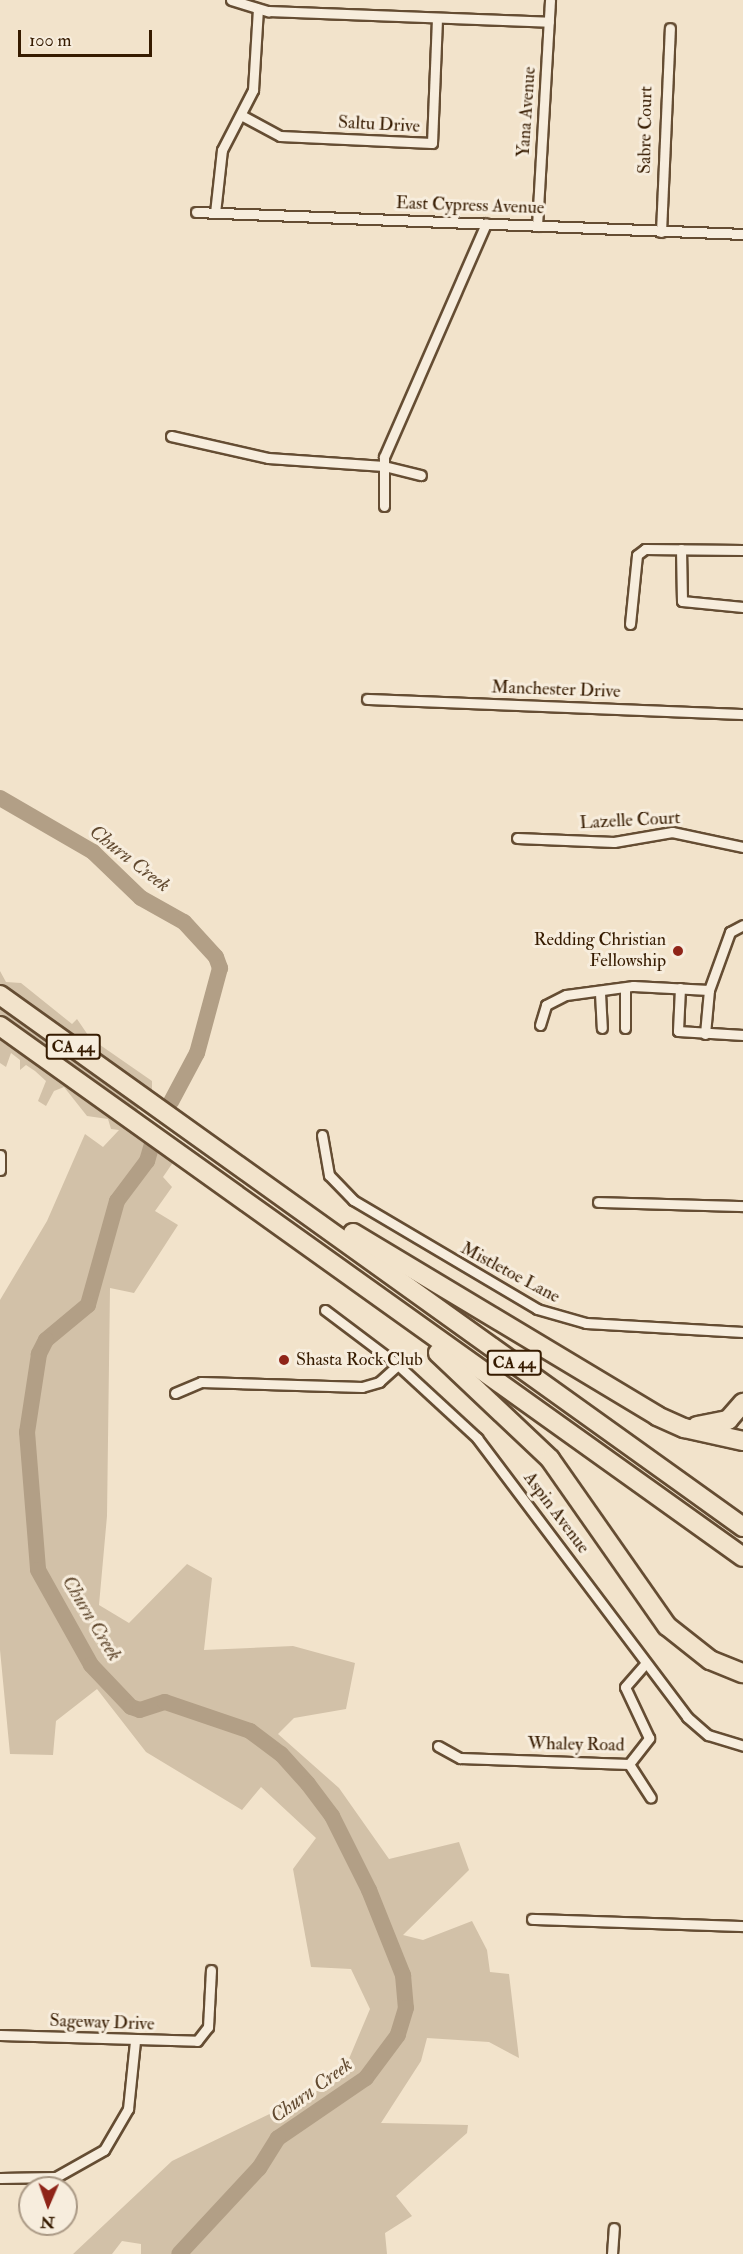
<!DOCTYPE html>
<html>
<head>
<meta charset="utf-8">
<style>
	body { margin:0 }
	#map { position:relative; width:743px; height:2254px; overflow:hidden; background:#f2e3cb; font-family:"IM FELL Double Pica",serif }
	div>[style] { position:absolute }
	.green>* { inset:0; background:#d2c1a8 }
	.river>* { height:16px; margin:-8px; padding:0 8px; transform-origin:8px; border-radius:8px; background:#b29f86 }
	.roads { filter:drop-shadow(2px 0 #654d33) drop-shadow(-2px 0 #654d33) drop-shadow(0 2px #654d33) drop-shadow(0 -2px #654d33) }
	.minor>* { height:9px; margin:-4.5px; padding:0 4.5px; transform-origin:4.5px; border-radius:4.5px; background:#f7eddd }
	.motorway>* { height:18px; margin:-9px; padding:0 9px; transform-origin:9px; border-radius:9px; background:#f2e3cb }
	.dots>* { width:16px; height:16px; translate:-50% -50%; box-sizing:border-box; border:3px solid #f7eddd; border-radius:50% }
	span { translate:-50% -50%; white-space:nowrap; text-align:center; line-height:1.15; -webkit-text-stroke:6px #f7eddd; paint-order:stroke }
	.shield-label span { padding:2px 4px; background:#f7eddd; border:2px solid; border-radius:4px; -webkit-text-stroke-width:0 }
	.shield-label { font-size:16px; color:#361b00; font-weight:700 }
	.street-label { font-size:18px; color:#361b00 }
	.poi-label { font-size:18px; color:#361b00 }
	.right { translate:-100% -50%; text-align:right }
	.left { translate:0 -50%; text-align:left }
	.water-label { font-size:20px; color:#61492f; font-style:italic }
	.north { position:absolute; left:18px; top:2176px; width:60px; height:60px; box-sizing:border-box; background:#f7eddd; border:2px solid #aa9985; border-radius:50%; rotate:182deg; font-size:16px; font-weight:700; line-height:24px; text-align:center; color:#361b00 }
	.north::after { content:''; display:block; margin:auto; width:21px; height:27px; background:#8f2418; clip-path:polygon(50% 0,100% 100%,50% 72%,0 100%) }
	.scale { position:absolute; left:18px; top:30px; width:134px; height:27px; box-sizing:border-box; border:3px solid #361b00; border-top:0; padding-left:8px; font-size:18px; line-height:21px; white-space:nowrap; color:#361b00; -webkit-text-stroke:4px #f7eddd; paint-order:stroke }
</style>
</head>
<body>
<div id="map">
	<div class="green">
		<i style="clip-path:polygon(0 971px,6px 982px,21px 983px,72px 1024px,77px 1019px,90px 1038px,152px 1081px,152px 1089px,135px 1113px,174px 1161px,163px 1177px,172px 1187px,155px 1211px,178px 1225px,134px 1293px,110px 1288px,107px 1516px,99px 1605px,129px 1623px,187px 1564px,212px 1578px,204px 1650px,293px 1646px,355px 1663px,346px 1709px,294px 1718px,278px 1734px,339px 1788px,389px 1859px,459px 1842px,469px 1870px,403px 1935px,423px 1940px,472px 1921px,487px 1950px,490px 1972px,509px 1974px,519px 2058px,489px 2042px,427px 2038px,421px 2061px,381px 2123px,468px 2125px,467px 2133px,396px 2196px,412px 2216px,385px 2233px,387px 2254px,141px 2254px,141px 2244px,122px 2241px,112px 2254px,73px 2254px,172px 2161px,340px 2080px,370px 2009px,351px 1969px,311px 1967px,293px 1869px,316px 1838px,261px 1787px,242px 1810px,146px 1752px,97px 1689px,56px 1721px,53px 1755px,10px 1754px,0 1650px,0 1300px,47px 1221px,85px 1134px,103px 1147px,119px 1130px,111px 1129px,108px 1119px,87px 1116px,64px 1087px,54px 1091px,46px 1106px,38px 1101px,46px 1081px,35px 1071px,26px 1065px,20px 1070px,20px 1060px,11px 1053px,6px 1067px,0 1063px)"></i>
	</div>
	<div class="river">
		<i style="left:0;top:798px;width:108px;rotate:30.1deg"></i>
		<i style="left:93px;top:852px;width:66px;rotate:43.8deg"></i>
		<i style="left:141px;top:898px;width:49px;rotate:29.2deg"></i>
		<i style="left:184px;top:922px;width:47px;rotate:47.6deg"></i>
		<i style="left:216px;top:957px;width:12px;rotate:70deg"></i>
		<i style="left:220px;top:968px;width:88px;rotate:105.1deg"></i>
		<i style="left:197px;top:1053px;width:55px;rotate:118deg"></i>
		<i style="left:152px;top:1144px;width:18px;rotate:106deg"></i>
		<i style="left:147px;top:1161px;width:50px;rotate:126.9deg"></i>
		<i style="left:117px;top:1201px;width:108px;rotate:105.6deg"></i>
		<i style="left:88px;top:1305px;width:55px;rotate:140.2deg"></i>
		<i style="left:46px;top:1340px;width:16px;rotate:117deg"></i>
		<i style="left:39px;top:1354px;width:79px;rotate:98.7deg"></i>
		<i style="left:27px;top:1432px;width:138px;rotate:85.4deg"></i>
		<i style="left:38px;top:1570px;width:109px;rotate:60.8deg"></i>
		<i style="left:91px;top:1665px;width:58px;rotate:46.4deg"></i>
		<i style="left:131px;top:1707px;width:9px;rotate:18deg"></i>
		<i style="left:140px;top:1710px;width:26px;rotate:-18deg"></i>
		<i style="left:165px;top:1702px;width:90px;rotate:18.8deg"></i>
		<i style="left:250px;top:1731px;width:39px;rotate:37deg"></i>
		<i style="left:281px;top:1754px;width:40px;rotate:48deg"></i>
		<i style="left:308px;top:1784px;width:40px;rotate:53deg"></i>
		<i style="left:332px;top:1816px;width:83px;rotate:63.4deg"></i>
		<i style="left:369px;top:1890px;width:92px;rotate:68.2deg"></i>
		<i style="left:403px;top:1975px;width:33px;rotate:85deg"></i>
		<i style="left:406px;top:2008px;width:28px;rotate:107deg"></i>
		<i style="left:398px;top:2035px;width:54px;rotate:126.7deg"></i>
		<i style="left:366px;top:2078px;width:107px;rotate:145.7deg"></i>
		<i style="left:278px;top:2138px;width:36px;rotate:122deg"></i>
		<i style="left:259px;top:2168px;width:117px;rotate:132.9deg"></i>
	</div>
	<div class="roads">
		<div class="minor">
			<i style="left:231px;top:0;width:39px;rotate:17deg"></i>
			<i style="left:268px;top:11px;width:281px;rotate:2.2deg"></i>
			<i style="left:241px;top:115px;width:44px;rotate:28.3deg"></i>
			<i style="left:280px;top:136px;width:152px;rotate:2.6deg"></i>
			<i style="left:432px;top:143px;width:124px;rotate:-87.7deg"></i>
			<i style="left:196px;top:212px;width:547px;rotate:2.3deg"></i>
			<i style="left:215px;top:213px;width:63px;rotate:-83.7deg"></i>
			<i style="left:222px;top:150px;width:68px;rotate:-62.7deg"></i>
			<i style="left:253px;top:90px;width:81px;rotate:-86.5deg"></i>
			<i style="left:537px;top:226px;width:226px;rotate:-86.7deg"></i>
			<i style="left:661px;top:232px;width:204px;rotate:-87.5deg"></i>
			<i style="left:171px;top:436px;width:99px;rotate:12.8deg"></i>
			<i style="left:268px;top:458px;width:116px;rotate:3.9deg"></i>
			<i style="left:384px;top:466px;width:38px;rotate:14deg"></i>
			<i style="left:384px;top:506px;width:49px;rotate:-90deg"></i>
			<i style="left:384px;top:457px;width:255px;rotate:-66.4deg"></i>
			<i style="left:681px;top:549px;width:52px;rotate:88.9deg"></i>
			<i style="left:682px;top:601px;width:61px;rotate:5.6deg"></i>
			<i style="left:630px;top:624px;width:69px;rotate:-84.2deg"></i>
			<i style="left:637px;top:555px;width:10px;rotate:-37deg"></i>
			<i style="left:645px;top:549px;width:98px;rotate:0.6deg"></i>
			<i style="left:367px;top:699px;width:376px;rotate:2.3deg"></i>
			<i style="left:517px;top:838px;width:97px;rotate:2.4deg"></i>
			<i style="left:614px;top:842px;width:59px;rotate:-9.8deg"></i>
			<i style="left:672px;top:832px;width:73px;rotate:11.9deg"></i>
			<i style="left:680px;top:988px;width:43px;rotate:92.7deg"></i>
			<i style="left:678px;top:1031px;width:65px;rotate:3.5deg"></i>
			<i style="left:625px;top:990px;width:38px;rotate:90deg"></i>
			<i style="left:600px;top:993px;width:35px;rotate:87deg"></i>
			<i style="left:540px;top:1025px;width:21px;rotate:-73deg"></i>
			<i style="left:546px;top:1005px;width:22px;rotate:-27deg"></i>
			<i style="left:566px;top:995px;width:68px;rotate:-7.7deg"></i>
			<i style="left:633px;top:986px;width:76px;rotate:3deg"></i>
			<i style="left:705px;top:1034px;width:44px;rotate:-84.8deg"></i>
			<i style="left:709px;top:990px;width:62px;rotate:-70.1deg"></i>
			<i style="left:730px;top:932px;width:15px;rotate:-28deg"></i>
			<i style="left:322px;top:1135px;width:41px;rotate:80.1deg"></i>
			<i style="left:329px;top:1175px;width:35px;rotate:46deg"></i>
			<i style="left:353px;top:1200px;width:214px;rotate:30.6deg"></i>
			<i style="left:537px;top:1309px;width:51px;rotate:15.9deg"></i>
			<i style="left:586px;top:1323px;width:157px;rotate:3.3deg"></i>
			<i style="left:0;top:1155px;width:15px;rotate:90deg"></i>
			<i style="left:598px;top:1202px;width:145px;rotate:1.6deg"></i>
			<i style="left:325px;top:1310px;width:91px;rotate:37deg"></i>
			<i style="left:398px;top:1365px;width:108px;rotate:42.7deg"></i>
			<i style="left:477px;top:1438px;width:349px;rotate:53deg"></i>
			<i style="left:687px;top:1717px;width:28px;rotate:41deg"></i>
			<i style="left:708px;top:1735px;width:37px;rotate:17deg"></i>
			<i style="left:175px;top:1393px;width:28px;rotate:-23deg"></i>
			<i style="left:201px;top:1382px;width:161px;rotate:1.8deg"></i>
			<i style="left:362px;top:1387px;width:18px;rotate:-16deg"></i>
			<i style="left:379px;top:1382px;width:25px;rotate:-42deg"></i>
			<i style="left:438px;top:1746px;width:25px;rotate:29deg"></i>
			<i style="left:460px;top:1758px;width:169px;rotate:2deg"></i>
			<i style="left:629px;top:1764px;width:33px;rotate:-52deg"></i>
			<i style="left:649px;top:1738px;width:56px;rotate:-115.2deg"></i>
			<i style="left:625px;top:1687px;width:32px;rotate:-49deg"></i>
			<i style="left:629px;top:1764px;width:40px;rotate:57.1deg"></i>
			<i style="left:532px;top:1919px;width:211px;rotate:1.9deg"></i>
			<i style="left:0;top:2035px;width:197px;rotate:1.7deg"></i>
			<i style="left:197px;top:2041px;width:18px;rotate:-52deg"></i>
			<i style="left:208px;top:2027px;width:57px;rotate:-87deg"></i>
			<i style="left:0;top:2178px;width:56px;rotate:-1deg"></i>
			<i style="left:56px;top:2177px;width:55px;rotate:-29.4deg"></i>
			<i style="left:104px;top:2150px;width:48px;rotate:-59.7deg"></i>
			<i style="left:128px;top:2109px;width:68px;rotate:-84.1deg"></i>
			<i style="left:612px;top:2254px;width:26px;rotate:-86deg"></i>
		</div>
		<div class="motorway">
			<i style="left:0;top:995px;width:914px;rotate:35.6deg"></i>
			<i style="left:0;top:1026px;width:913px;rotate:35.55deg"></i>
			<i style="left:353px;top:1233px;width:355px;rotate:31deg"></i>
			<i style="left:657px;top:1416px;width:30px;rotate:24deg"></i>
			<i style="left:684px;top:1428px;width:60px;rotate:12.4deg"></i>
			<i style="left:438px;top:1353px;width:154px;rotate:43.4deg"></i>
			<i style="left:550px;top:1459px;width:204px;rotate:55deg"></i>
			<i style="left:667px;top:1626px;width:55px;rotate:38.3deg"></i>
			<i style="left:710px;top:1660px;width:35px;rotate:22deg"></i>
			<i style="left:697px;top:1426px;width:32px;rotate:-11deg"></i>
			<i style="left:728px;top:1420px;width:23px;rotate:-49deg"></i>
		</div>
	</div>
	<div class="dots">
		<i style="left:678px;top:951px;background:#8f2418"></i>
		<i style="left:284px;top:1360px;background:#8f2418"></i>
	</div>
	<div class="shield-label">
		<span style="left:73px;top:1047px">CA 44</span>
		<span style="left:514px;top:1363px">CA 44</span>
	</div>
	<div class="street-label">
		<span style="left:527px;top:112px;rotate:-86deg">Yana Avenue</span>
		<span style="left:379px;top:125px;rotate:3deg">Saltu Drive</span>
		<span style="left:646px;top:130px;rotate:-89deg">Sabre Court</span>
		<span style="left:470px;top:206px;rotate:2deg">East Cypress Avenue</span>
		<span style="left:556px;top:690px;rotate:2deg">Manchester Drive</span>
		<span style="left:630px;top:821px;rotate:-3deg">Lazelle Court</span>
		<span style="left:510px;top:1273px;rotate:28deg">Mistletoe Lane</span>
		<span style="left:556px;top:1513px;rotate:53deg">Aspin Avenue</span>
		<span style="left:576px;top:1745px;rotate:1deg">Whaley Road</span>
		<span style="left:102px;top:2023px;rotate:2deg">Sageway Drive</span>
	</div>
	<div class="poi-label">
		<span class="right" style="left:666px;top:951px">Redding Christian<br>Fellowship</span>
		<span class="left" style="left:296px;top:1360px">Shasta Rock Club</span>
	</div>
	<div class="water-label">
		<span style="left:130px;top:858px;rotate:38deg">Churn Creek</span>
		<span style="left:92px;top:1618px;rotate:59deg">Churn Creek</span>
		<span style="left:311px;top:2090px;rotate:-36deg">Churn Creek</span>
	</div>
	<div class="north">N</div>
	<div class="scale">100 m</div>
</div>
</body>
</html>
